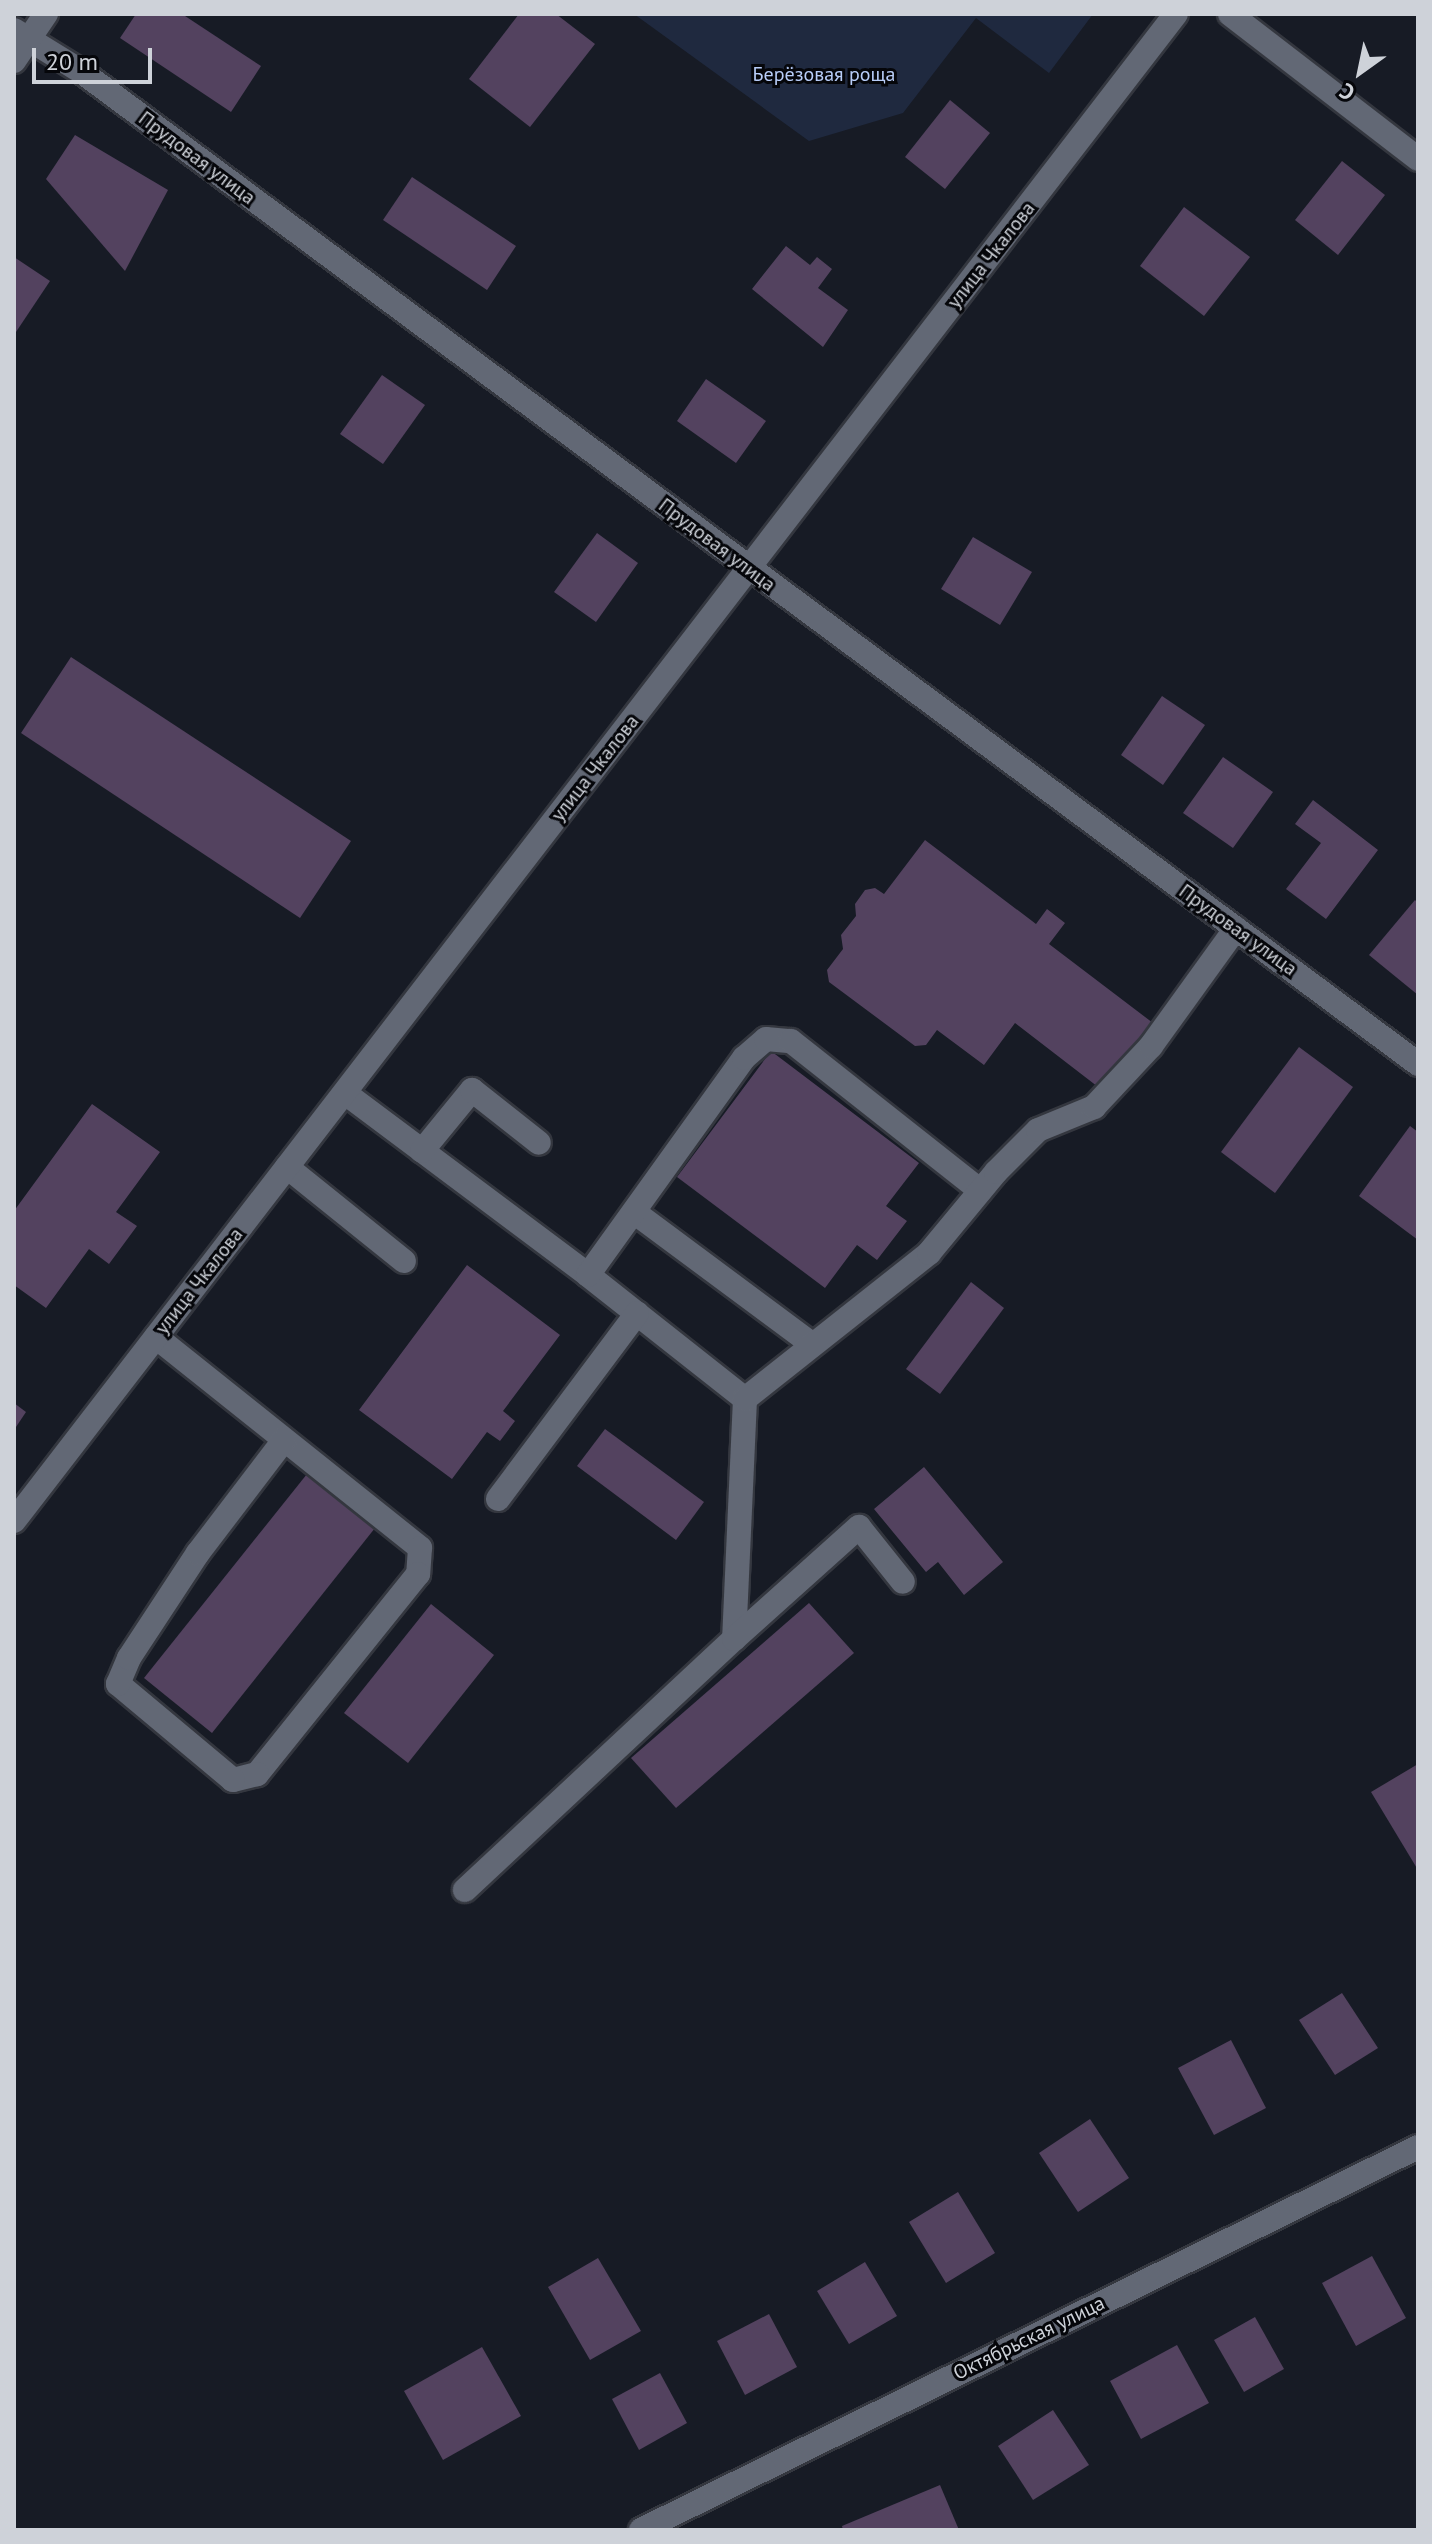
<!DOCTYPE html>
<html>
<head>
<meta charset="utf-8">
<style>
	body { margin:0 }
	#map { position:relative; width:1432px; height:2544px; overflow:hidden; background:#171b25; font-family:"PT Sans",sans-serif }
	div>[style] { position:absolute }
	.green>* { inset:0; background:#1f293f }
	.building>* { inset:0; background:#53425f }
	.roads { filter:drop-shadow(2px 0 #34373f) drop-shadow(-2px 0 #34373f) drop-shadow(0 2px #34373f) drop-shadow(0 -2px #34373f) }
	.minor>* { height:24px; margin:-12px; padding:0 12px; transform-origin:12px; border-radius:12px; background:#626875 }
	span { translate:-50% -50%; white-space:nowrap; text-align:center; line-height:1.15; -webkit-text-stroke:6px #05060a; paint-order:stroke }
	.park-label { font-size:20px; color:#b8cdf8 }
	.street-label { font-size:20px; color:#ced2d9 }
	.frame { position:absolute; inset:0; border:16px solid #ced2d9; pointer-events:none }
	.north { position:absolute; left:1320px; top:32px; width:80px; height:80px; -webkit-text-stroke:6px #05060a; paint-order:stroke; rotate:213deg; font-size:22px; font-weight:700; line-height:32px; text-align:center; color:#ced2d9 }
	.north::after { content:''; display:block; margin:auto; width:28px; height:36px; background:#ced2d9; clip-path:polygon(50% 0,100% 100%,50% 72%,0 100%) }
	.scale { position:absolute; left:32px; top:48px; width:120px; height:36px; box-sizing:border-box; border:4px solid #ced2d9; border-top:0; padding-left:10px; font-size:24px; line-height:28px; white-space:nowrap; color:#ced2d9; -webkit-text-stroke:6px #05060a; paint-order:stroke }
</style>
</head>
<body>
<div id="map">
	<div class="green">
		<i style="clip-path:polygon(634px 14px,1093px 14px,1049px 73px,976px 18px,903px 113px,809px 141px)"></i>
	</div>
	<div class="building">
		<i style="clip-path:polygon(136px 14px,182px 14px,261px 66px,231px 112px,120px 38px)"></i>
		<i style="clip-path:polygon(519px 14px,556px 14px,595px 44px,530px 127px,469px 79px)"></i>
		<i style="clip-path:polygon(950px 100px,990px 133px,945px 189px,905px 157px)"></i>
		<i style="clip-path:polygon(75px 135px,168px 190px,125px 271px,46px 179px)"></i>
		<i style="clip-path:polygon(1342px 161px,1385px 195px,1338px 255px,1295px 220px)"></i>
		<i style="clip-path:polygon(412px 177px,516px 246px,487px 290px,383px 220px)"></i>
		<i style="clip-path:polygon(1184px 207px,1250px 257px,1204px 316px,1140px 266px)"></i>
		<i style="clip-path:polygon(786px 246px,810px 265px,817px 257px,832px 269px,818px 288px,848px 310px,823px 347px,752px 289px)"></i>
		<i style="clip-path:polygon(14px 257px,50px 281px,14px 335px)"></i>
		<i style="clip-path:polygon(382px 375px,425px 405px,383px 464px,340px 434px)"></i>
		<i style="clip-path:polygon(706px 379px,766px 421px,736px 463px,677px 421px)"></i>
		<i style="clip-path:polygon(597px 533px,638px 563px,596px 622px,554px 592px)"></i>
		<i style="clip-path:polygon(973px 537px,1032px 572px,1000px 625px,941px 589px)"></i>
		<i style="clip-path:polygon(71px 657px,351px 841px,300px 918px,21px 733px)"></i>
		<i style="clip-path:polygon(1162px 696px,1205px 725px,1163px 785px,1121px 755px)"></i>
		<i style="clip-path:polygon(1223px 757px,1273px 792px,1233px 848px,1183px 813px)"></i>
		<i style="clip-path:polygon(1313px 800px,1378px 850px,1326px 919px,1286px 889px,1321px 843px,1295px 824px)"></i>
		<i style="clip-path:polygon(925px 840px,1036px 924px,1047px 909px,1065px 923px,1049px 944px,1153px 1023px,1102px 1090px,1015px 1023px,984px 1065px,937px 1030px,926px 1045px,915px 1046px,829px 982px,827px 970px,843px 949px,841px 935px,856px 916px,855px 904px,865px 890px,875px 888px,884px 894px)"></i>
		<i style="clip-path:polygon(1415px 900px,1418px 903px,1418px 995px,1369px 955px)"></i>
		<i style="clip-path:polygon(1299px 1047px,1353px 1087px,1275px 1193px,1221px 1152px)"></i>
		<i style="clip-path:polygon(771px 1051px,919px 1163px,886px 1206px,907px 1221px,877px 1260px,857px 1245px,825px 1288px,677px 1177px)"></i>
		<i style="clip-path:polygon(92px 1104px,160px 1152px,116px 1212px,137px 1226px,109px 1264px,89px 1249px,46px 1308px,14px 1285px,14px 1211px)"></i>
		<i style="clip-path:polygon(1410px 1126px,1418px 1132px,1418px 1240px,1359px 1196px)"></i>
		<i style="clip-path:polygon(467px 1265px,560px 1335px,503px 1411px,515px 1421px,500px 1441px,487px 1432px,452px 1479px,359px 1410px)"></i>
		<i style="clip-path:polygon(971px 1282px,1004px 1308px,940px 1394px,906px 1369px)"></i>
		<i style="clip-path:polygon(14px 1403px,26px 1412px,14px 1430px)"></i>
		<i style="clip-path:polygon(605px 1429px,704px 1502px,676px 1540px,577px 1466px)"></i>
		<i style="clip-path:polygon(924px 1467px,1003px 1562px,964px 1595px,938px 1562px,926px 1572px,874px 1509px)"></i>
		<i style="clip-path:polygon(307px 1474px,375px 1528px,212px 1733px,144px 1678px)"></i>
		<i style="clip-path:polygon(809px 1603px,854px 1653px,676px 1808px,631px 1758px)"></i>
		<i style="clip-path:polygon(431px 1604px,494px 1655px,408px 1763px,344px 1713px)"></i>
		<i style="clip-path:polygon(1418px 1764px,1418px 1870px,1371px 1792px)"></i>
		<i style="clip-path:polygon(1342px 1993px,1378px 2048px,1335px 2075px,1299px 2020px)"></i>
		<i style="clip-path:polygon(1231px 2040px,1266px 2108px,1214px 2135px,1178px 2068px)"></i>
		<i style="clip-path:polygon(1090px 2119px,1129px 2178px,1078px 2212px,1039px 2153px)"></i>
		<i style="clip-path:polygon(958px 2192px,995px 2253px,946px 2283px,909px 2222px)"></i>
		<i style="clip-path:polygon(1372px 2256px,1406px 2318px,1356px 2346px,1322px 2283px)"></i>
		<i style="clip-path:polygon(598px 2258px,641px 2331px,590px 2360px,548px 2287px)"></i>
		<i style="clip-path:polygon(865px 2262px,897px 2316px,849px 2344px,817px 2291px)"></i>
		<i style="clip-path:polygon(769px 2314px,797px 2367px,745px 2395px,717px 2341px)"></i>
		<i style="clip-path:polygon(1255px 2317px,1284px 2369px,1244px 2392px,1214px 2340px)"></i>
		<i style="clip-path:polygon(1177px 2345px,1209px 2403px,1141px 2439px,1110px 2381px)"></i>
		<i style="clip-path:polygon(482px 2347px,521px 2416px,443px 2460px,404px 2391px)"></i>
		<i style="clip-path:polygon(660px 2373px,687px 2423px,639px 2450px,612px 2399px)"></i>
		<i style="clip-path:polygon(1053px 2410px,1089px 2465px,1033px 2500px,998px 2446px)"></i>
		<i style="clip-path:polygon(940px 2485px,959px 2530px,843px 2530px,842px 2526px)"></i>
	</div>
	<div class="roads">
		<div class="minor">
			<i style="left:1230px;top:14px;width:237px;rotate:37.6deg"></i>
			<i style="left:14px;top:30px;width:80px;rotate:31.7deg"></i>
			<i style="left:82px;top:72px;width:1664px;rotate:36.59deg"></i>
			<i style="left:14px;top:61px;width:57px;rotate:-55.8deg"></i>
			<i style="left:345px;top:1093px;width:304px;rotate:36.8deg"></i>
			<i style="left:588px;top:1275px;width:200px;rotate:38.3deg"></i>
			<i style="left:745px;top:1399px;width:240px;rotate:92.6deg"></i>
			<i style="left:734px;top:1639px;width:368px;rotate:137deg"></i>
			<i style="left:422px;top:1151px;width:79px;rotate:-50.7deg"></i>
			<i style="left:472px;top:1090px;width:85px;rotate:38.3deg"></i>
			<i style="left:287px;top:1167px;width:150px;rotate:38.8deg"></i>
			<i style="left:634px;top:1212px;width:222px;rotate:36.6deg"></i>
			<i style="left:588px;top:1275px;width:267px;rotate:-54.3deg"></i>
			<i style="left:744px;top:1058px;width:29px;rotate:-41deg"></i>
			<i style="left:766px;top:1039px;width:25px;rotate:5deg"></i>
			<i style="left:791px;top:1041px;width:241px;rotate:38.3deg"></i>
			<i style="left:156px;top:1337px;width:338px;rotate:38.6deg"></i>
			<i style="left:420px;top:1548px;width:26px;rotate:94deg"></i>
			<i style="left:418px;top:1574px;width:257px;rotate:128.8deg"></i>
			<i style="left:257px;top:1774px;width:25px;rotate:166deg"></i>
			<i style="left:233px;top:1780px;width:150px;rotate:-140.1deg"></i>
			<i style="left:118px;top:1684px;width:28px;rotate:-67deg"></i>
			<i style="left:129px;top:1658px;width:126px;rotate:-56.7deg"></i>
			<i style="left:198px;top:1553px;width:142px;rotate:-52.7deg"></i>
			<i style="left:745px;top:1399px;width:235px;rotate:-38.4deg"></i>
			<i style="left:929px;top:1253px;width:105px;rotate:-50.4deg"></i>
			<i style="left:996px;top:1172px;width:59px;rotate:-45deg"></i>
			<i style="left:1038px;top:1130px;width:61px;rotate:-22.3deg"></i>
			<i style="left:1094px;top:1107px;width:83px;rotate:-46.9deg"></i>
			<i style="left:1151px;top:1046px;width:145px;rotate:-54.2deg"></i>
			<i style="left:498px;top:1499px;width:232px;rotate:-53.2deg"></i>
			<i style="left:14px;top:1521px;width:1903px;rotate:-52.37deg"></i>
			<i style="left:734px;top:1639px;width:168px;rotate:-41.9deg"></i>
			<i style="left:859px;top:1527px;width:70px;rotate:51.3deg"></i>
			<i style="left:641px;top:2530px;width:866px;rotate:-26.24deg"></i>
		</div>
	</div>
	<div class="park-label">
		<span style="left:824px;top:74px">Берёзовая роща</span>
	</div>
	<div class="street-label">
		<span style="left:197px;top:158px;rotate:37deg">Прудовая улица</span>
		<span style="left:991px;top:255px;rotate:-52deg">улица Чкалова</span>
		<span style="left:717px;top:545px;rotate:37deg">Прудовая улица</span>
		<span style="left:595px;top:768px;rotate:-52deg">улица Чкалова</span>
		<span style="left:1238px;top:930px;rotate:36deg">Прудовая улица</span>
		<span style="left:199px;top:1281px;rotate:-52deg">улица Чкалова</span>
		<span style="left:1029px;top:2338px;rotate:-26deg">Октябрьская улица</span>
	</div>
	<div class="frame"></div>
	<div class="north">С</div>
	<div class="scale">20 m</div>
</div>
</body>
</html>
